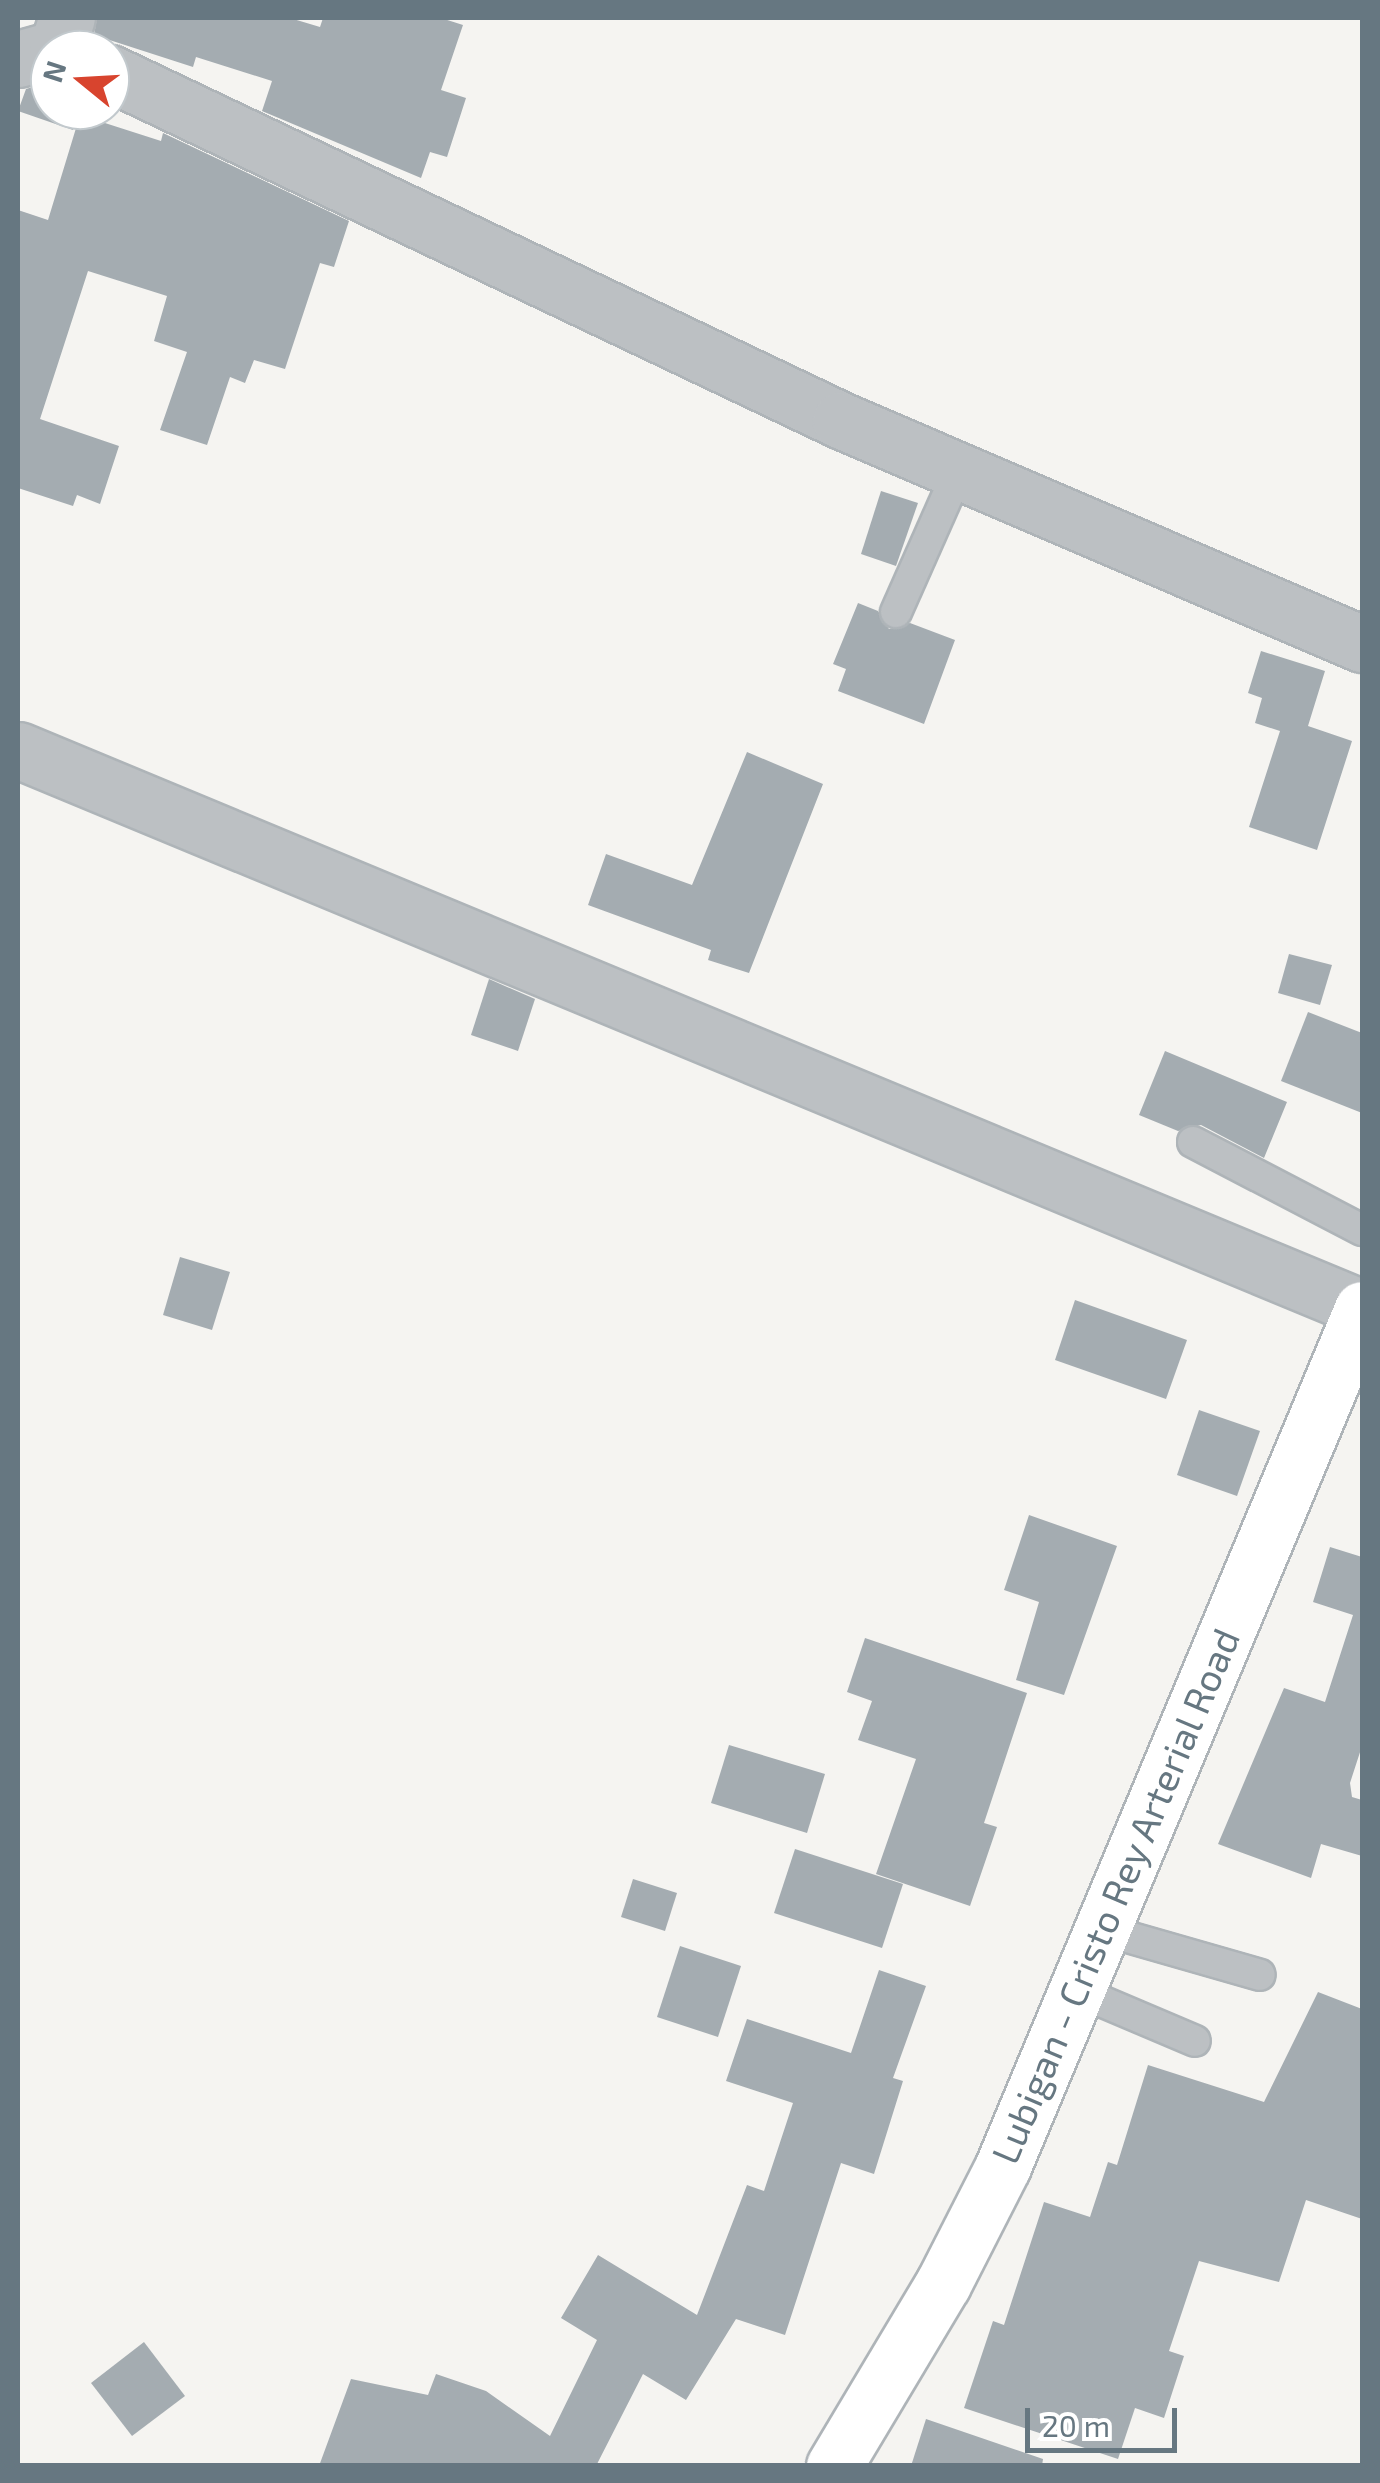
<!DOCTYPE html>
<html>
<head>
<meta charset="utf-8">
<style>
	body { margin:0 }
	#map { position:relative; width:1380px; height:2483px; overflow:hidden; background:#f5f4f1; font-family:"Exo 2",sans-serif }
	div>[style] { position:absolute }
	.building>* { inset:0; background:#a4acb1 }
	.roads { filter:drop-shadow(2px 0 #aeb4b8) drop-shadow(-2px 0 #aeb4b8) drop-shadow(0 2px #aeb4b8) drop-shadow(0 -2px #aeb4b8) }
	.lane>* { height:30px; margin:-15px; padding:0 15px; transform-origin:15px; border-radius:15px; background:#bcc0c3 }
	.street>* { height:55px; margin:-27.5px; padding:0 27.5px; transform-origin:27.5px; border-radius:27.5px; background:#bcc0c3 }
	.secondary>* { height:55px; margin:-27.5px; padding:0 27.5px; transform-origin:27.5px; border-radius:27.5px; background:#fff }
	span { translate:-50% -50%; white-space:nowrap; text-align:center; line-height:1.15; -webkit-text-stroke:10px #fff; paint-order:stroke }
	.street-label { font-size:38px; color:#667781 }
	.frame { position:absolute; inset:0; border:20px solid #667781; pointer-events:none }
	.north { position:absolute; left:30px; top:30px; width:100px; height:100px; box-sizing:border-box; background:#fff; border:2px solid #c2c9cd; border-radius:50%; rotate:288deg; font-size:28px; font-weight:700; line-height:40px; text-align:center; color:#667781 }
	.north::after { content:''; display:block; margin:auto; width:35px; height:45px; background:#d8442e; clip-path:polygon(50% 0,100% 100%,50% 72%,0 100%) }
	.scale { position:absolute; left:1025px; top:2408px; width:152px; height:45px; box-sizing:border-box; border:5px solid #667781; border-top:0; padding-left:12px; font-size:30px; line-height:35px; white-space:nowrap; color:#667781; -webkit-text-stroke:8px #fff; paint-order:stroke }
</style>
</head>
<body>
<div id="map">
	<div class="building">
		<i style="clip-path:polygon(97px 18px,290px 18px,320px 27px,323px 18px,441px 18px,463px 25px,441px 90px,466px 98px,447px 157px,430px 152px,421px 178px,262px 111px,272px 81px,196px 57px,193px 67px,94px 35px)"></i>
		<i style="clip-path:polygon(50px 82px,50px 110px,80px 110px,73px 130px,18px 111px,26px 89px)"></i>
		<i style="clip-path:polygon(80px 115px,161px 141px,163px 133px,349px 221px,334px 267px,320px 263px,285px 369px,254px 360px,245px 383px,230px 377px,207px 445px,160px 430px,187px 352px,154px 341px,167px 296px,88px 271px,40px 419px,119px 446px,100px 504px,77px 495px,73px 506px,18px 488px,18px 210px,48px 220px)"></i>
		<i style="clip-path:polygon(881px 491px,918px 503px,896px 566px,861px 554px)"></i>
		<i style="clip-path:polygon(858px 603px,878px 611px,889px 629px,910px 623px,955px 640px,924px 724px,838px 691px,846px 669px,833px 664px)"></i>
		<i style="clip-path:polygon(1261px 651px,1325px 671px,1308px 726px,1352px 741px,1317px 850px,1249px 827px,1280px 731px,1255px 723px,1262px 698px,1248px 693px)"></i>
		<i style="clip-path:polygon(747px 752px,823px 784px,749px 973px,708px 960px,711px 950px,588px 905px,606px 854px,692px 885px)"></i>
		<i style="clip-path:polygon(1289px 954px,1332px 965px,1320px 1005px,1278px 993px)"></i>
		<i style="clip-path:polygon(489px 979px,535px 999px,518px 1051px,471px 1035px)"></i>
		<i style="clip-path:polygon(1308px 1012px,1362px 1033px,1362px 1113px,1281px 1081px)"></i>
		<i style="clip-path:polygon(1165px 1051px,1287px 1102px,1264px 1158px,1201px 1125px,1178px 1131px,1139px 1115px)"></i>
		<i style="clip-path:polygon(180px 1257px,230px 1272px,212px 1330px,163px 1315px)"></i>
		<i style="clip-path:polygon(1075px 1300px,1187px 1340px,1166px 1399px,1055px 1360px)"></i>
		<i style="clip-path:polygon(1199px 1410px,1260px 1431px,1237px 1496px,1177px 1475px)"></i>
		<i style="clip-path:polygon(1029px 1515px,1117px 1546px,1064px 1695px,1016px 1680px,1039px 1602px,1004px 1590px)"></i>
		<i style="clip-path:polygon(1330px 1547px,1362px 1557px,1362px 1746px,1350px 1783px,1352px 1797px,1362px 1800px,1362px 1856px,1321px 1844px,1311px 1878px,1218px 1844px,1284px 1688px,1325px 1702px,1353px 1615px,1313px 1602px)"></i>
		<i style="clip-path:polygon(865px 1638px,1027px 1693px,984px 1823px,997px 1827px,970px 1906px,876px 1874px,916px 1759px,858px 1740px,872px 1701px,847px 1692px)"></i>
		<i style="clip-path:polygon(729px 1745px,825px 1774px,807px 1833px,711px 1803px)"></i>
		<i style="clip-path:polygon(795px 1849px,903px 1884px,882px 1948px,774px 1913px)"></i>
		<i style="clip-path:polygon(633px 1879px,677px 1893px,665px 1931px,621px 1917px)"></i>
		<i style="clip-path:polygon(680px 1946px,741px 1966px,718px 2037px,657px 2017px)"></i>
		<i style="clip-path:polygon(879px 1970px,926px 1986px,893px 2078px,903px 2081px,874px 2174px,841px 2163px,785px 2335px,736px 2319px,686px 2400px,643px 2374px,596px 2466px,319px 2466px,351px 2379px,428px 2395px,436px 2374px,486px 2391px,550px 2436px,597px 2340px,561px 2318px,598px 2255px,697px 2315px,747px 2185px,764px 2191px,793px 2103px,726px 2081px,747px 2019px,851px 2053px)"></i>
		<i style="clip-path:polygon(1318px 1992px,1362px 2009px,1362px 2219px,1306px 2200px,1279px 2282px,1199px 2261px,1169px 2351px,1184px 2356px,1164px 2418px,1135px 2408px,1118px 2459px,964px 2408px,993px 2321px,1004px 2325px,1044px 2202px,1090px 2217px,1108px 2162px,1117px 2165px,1148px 2065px,1264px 2102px)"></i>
		<i style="clip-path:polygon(144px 2342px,185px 2396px,132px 2436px,91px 2383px)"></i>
		<i style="clip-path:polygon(926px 2419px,1043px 2459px,1042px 2466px,911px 2466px)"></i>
	</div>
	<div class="roads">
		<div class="lane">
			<i style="left:896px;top:612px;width:153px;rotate:-66.1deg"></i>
			<i style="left:1193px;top:1142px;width:191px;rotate:27.5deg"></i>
			<i style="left:1100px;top:1929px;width:166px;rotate:16deg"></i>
			<i style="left:1075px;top:1990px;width:130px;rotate:23deg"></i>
		</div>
		<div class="street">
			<i style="left:18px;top:59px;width:41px;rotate:-15.8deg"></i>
			<i style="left:57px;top:48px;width:32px;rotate:-72deg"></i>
			<i style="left:110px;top:73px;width:808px;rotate:25.42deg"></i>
			<i style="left:840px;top:420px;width:568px;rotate:23.23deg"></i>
			<i style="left:18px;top:750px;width:1455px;rotate:22.55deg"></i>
		</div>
		<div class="secondary">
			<i style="left:834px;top:2466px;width:212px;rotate:-59.1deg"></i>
			<i style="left:943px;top:2284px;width:132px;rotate:-63deg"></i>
			<i style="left:1003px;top:2166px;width:929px;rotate:-67.27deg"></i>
		</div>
	</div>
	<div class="street-label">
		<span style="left:1115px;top:1896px;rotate:-67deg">Lubigan - Cristo Rey Arterial Road</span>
	</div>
	<div class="frame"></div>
	<div class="north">N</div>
	<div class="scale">20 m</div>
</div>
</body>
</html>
